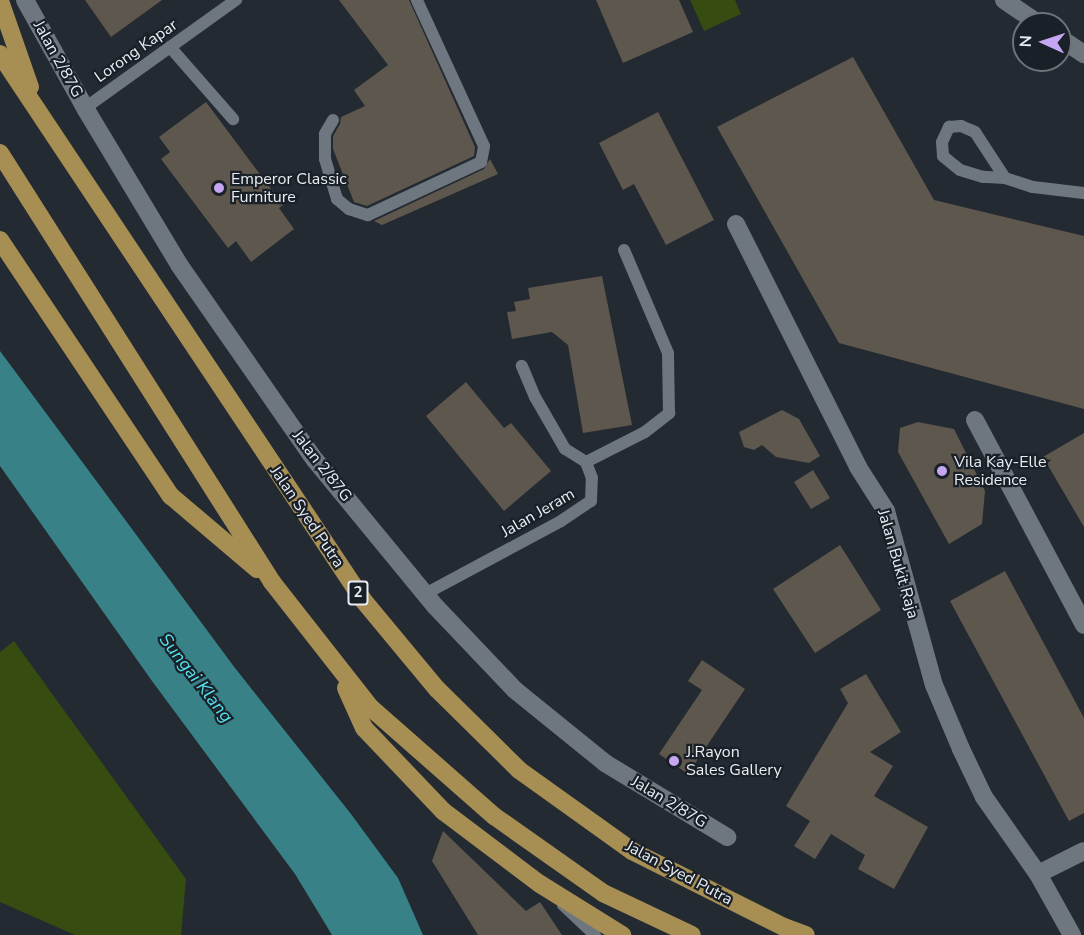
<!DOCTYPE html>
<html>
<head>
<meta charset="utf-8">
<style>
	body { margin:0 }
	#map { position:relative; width:1084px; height:935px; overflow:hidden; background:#232a32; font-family:"Nunito Sans",sans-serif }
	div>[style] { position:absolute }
	.green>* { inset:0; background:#364c10 }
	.water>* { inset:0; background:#378187 }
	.building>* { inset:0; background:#5e574d }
	.lane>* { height:12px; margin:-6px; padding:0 6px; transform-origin:6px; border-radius:6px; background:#6e7680 }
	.street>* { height:18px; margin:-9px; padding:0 9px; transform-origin:9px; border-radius:9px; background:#6e7680 }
	.secondary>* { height:18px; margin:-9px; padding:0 9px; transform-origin:9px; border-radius:9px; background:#6e7680 }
	.primary>* { height:18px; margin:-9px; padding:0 9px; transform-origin:9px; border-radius:9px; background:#a78e53 }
	.dots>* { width:16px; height:16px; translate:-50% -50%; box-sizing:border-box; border:3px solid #1a2028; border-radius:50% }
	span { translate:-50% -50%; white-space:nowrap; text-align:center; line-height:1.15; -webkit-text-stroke:4.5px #1a2028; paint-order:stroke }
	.shield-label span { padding:2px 4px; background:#1a2028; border:2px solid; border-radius:4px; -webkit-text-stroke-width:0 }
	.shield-label { font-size:15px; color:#e9edf3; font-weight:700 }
	.street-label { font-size:16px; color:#e9edf3 }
	.poi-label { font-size:16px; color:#e9edf3 }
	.left { translate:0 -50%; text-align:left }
	.water-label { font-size:18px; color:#52e2ee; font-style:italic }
	.north { position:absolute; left:1012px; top:12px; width:60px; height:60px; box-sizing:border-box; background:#1a2028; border:2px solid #6d7279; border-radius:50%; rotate:273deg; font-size:16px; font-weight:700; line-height:24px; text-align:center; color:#e9edf3 }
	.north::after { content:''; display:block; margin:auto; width:21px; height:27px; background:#c6a6f0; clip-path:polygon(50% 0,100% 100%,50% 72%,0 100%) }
</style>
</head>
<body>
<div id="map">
	<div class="green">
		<i style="clip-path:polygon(690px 0,735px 0,741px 14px,704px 31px)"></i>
		<i style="clip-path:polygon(14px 641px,186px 879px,181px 935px,75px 935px,0 902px,0 652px)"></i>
	</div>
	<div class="water">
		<i style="clip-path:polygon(0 351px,235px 668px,351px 814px,398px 878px,423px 935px,332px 935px,295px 874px,152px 681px,0 466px)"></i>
	</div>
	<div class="building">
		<i style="clip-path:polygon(85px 0,162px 0,111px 37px)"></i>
		<i style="clip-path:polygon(339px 0,409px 0,475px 147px,474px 156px,367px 206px,354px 202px,333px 149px,333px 136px,340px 124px,341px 117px,365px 106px,354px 90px,388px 65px)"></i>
		<i style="clip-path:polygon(596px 0,679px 0,693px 32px,623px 63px)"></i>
		<i style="clip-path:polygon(853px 57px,934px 200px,1084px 236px,1084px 409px,839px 343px,717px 127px)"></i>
		<i style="clip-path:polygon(206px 102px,283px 205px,279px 208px,294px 229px,251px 262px,236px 241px,228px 248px,161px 159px,170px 152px,159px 137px)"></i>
		<i style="clip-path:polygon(658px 112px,714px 220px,666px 245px,634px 184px,623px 190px,599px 143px)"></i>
		<i style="clip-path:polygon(490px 159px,498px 174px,382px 225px,374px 221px,484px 169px)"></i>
		<i style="clip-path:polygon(602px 276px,632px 425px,583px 433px,568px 345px,552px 332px,512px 339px,507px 312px,516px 311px,514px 302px,530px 299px,528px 288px)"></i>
		<i style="clip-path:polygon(466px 382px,504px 428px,511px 423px,551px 471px,504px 511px,426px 416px)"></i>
		<i style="clip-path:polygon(782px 410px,799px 419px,820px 456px,809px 463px,776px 457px,762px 445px,754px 450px,744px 447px,739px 432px)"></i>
		<i style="clip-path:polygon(918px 422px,954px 429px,985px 491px,982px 524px,949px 544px,898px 452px,900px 428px)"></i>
		<i style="clip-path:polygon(1084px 433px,1084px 527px,1043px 457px)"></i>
		<i style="clip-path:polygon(813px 470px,830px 498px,811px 509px,794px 482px)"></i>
		<i style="clip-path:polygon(840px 545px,881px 610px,815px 653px,773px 589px)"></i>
		<i style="clip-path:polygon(1005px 571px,1084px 718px,1084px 813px,1069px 821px,950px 601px)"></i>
		<i style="clip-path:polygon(702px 660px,745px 689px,688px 774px,659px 754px,702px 690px,688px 681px)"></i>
		<i style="clip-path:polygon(866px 674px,901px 732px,870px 752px,893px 766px,874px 796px,928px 827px,894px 889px,858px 869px,865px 855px,831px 834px,815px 859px,794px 846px,810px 821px,786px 806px,848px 703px,840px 689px)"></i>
		<i style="clip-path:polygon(443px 831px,526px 911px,540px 902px,562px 935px,478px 935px,432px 861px)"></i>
	</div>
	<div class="lane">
		<i style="left:170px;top:47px;width:96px;rotate:48.8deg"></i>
		<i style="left:85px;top:108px;width:186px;rotate:-35.6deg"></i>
		<i style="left:333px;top:120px;width:16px;rotate:120deg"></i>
		<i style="left:325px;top:134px;width:25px;rotate:90deg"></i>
		<i style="left:325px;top:159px;width:42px;rotate:73.3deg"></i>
		<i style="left:337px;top:199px;width:16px;rotate:40deg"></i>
		<i style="left:349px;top:209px;width:20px;rotate:18deg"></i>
		<i style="left:368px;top:215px;width:125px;rotate:-25.1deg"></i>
		<i style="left:481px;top:162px;width:16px;rotate:-79deg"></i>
		<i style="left:484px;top:146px;width:161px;rotate:-114.7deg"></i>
		<i style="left:961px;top:126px;width:15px;rotate:23deg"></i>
		<i style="left:975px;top:132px;width:55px;rotate:56.9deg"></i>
		<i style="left:1005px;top:178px;width:22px;rotate:-177deg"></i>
		<i style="left:983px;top:177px;width:24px;rotate:-163deg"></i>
		<i style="left:960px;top:170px;width:22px;rotate:-141deg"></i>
		<i style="left:943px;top:156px;width:14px;rotate:-94deg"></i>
		<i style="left:942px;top:142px;width:17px;rotate:-65deg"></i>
		<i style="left:949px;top:127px;width:12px;rotate:-5deg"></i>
		<i style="left:1005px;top:178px;width:29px;rotate:18deg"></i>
		<i style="left:1033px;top:187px;width:51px;rotate:6.7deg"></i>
		<i style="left:586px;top:462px;width:66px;rotate:-27deg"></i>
		<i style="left:645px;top:432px;width:31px;rotate:-38deg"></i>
		<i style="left:669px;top:413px;width:60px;rotate:-91deg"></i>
		<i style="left:668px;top:353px;width:112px;rotate:-113.1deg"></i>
		<i style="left:425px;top:594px;width:154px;rotate:-28.2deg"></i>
		<i style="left:561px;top:521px;width:36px;rotate:-34deg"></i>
		<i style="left:591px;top:501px;width:23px;rotate:-88deg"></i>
		<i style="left:592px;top:478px;width:17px;rotate:-111deg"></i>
		<i style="left:586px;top:462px;width:25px;rotate:-148deg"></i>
		<i style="left:565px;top:449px;width:60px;rotate:-120deg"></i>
		<i style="left:535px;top:397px;width:34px;rotate:-113deg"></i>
		<i style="left:563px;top:905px;width:44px;rotate:43.2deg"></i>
	</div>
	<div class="street">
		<i style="left:25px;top:0;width:124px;rotate:60.9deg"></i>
		<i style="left:85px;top:108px;width:184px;rotate:59deg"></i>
		<i style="left:180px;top:266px;width:236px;rotate:55.2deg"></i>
		<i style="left:315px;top:460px;width:189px;rotate:50.6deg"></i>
		<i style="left:435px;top:606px;width:116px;rotate:46.4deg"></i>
		<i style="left:515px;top:690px;width:116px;rotate:39deg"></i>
		<i style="left:605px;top:763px;width:143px;rotate:31.2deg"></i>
		<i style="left:736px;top:224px;width:272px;rotate:63.3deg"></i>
		<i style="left:858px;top:467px;width:52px;rotate:57.5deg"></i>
		<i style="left:886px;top:511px;width:180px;rotate:74.6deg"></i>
		<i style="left:934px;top:685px;width:69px;rotate:67.1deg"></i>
		<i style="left:961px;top:749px;width:53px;rotate:64.4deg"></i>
		<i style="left:984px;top:797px;width:94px;rotate:55deg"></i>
		<i style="left:1038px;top:874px;width:70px;rotate:60.9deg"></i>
		<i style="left:975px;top:420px;width:232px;rotate:62deg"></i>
		<i style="left:1038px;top:874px;width:51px;rotate:-26.6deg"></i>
	</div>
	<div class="secondary">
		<i style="left:1004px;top:0;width:42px;rotate:34.4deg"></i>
		<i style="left:1060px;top:38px;width:29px;rotate:34deg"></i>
	</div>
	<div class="primary">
		<i style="left:0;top:1px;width:91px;rotate:70.8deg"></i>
		<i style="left:0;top:54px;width:656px;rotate:56.38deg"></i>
		<i style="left:363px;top:600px;width:116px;rotate:50.3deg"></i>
		<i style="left:437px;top:689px;width:115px;rotate:44.6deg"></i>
		<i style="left:519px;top:770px;width:139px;rotate:35.6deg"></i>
		<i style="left:632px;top:851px;width:170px;rotate:26.6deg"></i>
		<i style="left:784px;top:927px;width:23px;rotate:20deg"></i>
		<i style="left:0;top:153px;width:508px;rotate:57.62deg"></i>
		<i style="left:272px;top:582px;width:159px;rotate:51.9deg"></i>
		<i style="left:370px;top:707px;width:165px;rotate:41.3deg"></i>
		<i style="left:494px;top:816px;width:133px;rotate:35.2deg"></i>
		<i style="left:603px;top:893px;width:98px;rotate:25.3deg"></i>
		<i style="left:0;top:240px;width:308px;rotate:56.3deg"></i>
		<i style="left:171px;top:496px;width:113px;rotate:40.3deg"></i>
		<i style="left:346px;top:688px;width:44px;rotate:65.8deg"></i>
		<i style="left:364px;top:728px;width:115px;rotate:46.4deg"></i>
		<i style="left:443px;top:811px;width:121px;rotate:37deg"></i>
		<i style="left:540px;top:884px;width:97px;rotate:31.9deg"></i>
	</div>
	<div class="dots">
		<i style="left:219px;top:188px;background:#c6a6f0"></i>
		<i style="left:942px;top:471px;background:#c6a6f0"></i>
		<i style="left:674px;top:761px;background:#c6a6f0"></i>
	</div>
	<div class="shield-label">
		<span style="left:358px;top:593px">2</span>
	</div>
	<div class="street-label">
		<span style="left:136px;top:51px;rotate:-35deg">Lorong Kapar</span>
		<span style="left:58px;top:59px;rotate:61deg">Jalan 2/87G</span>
		<span style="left:322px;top:466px;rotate:52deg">Jalan 2/87G</span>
		<span style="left:538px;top:513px;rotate:-30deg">Jalan Jeram</span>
		<span style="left:307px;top:517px;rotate:56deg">Jalan Syed Putra</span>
		<span style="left:898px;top:564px;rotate:74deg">Jalan Bukit Raja</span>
		<span style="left:669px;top:802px;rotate:31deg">Jalan 2/87G</span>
		<span style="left:679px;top:873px;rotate:28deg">Jalan Syed Putra</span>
	</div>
	<div class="poi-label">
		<span class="left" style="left:231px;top:188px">Emperor Classic<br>Furniture</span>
		<span class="left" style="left:954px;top:471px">Vila Kay-Elle<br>Residence</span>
		<span class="left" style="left:686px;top:761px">J.Rayon<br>Sales Gallery</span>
	</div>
	<div class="water-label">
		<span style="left:196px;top:678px;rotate:52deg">Sungai Klang</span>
	</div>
	<div class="north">N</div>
</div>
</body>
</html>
